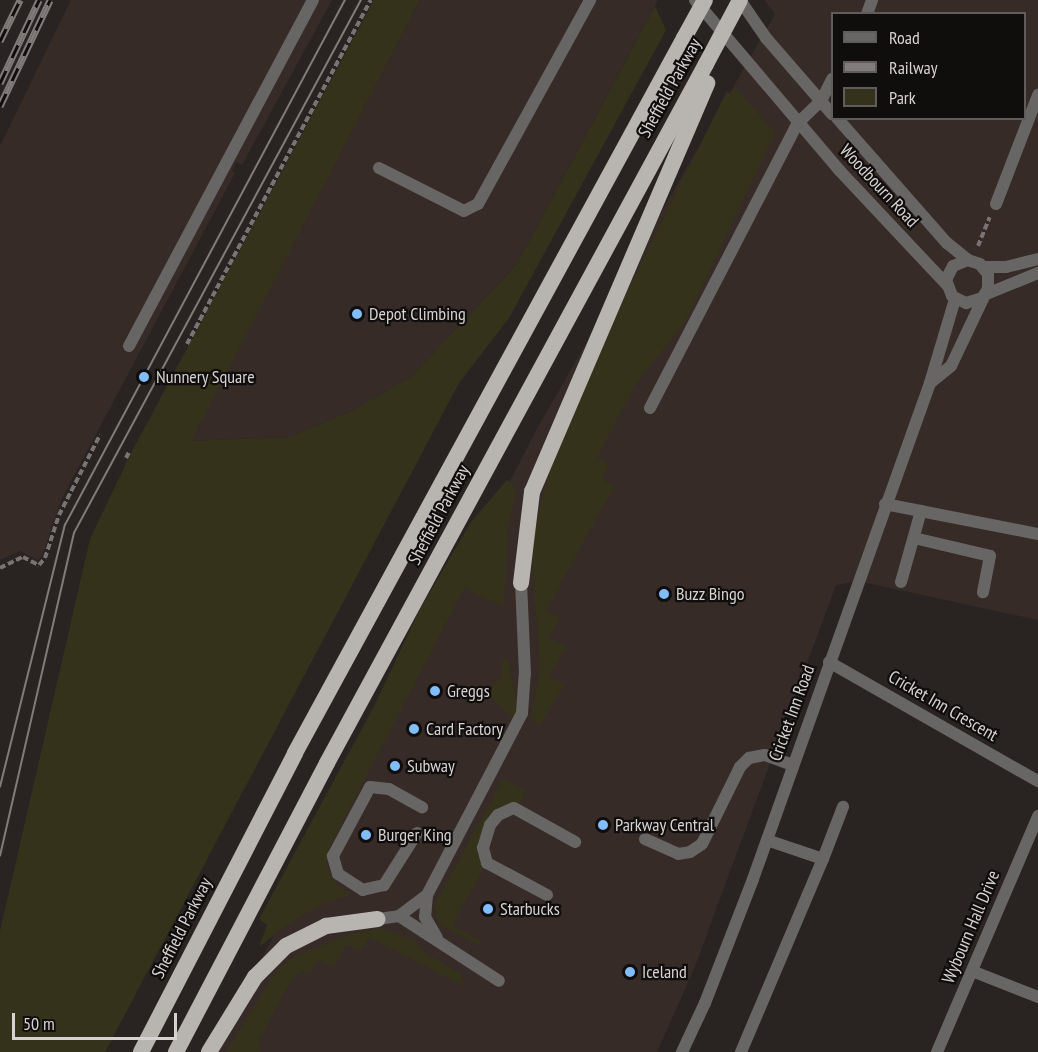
<!DOCTYPE html>
<html>
<head>
<meta charset="utf-8">
<style>
	body { margin:0 }
	#map { position:relative; width:1038px; height:1052px; overflow:hidden; background:#292422; font-family:"PT Sans Narrow",sans-serif }
	div>[style] { position:absolute }
	.built>* { inset:0; background:#362b27 }
	.green>* { inset:0; background:#35321b }
	.path>* { height:4px; margin-top:-2px; transform-origin:0; background:repeating-linear-gradient(90deg,#797473 0 6px,transparent 0 9px) }
	.service>* { height:12px; margin:-6px; padding:0 6px; transform-origin:6px; border-radius:6px; background:#686664 }
	.minor>* { height:12px; margin:-6px; padding:0 6px; transform-origin:6px; border-radius:6px; background:#686664 }
	.tertiary>* { height:12px; margin:-6px; padding:0 6px; transform-origin:6px; border-radius:6px; background:#686664 }
	.trunk>* { height:16px; margin:-8px; padding:0 8px; transform-origin:8px; border-radius:8px; background:#b8b5b0 }
	.tram>* { height:1.5px; margin:-0.75px; padding:0 0.75px; transform-origin:0.75px; border-radius:0.75px; background:#817c7b }
	.rail>* { height:7px; margin-top:-3.5px; transform-origin:0; background:repeating-linear-gradient(90deg,#100d0d 0 14px,#817c7b 0 28px); box-sizing:border-box; border-block:2px solid #817c7b }
	.trunk-bridge>* { height:16px; margin:-8px; padding:0 8px; transform-origin:8px; border-radius:8px; background:#b8b5b0 }
	.dots>* { width:16px; height:16px; translate:-50% -50%; box-sizing:border-box; border:3px solid #100d0d; border-radius:50% }
	span { translate:-50% -50%; white-space:nowrap; text-align:center; line-height:1.15; -webkit-text-stroke:4.5px #100d0d; paint-order:stroke }
	.street-label { font-size:18px; color:#d6d2d1 }
	.poi-label { font-size:18px; color:#d6d2d1 }
	.left { translate:0 -50%; text-align:left }
	.legend { position:absolute; left:831px; top:12px; width:195px; height:108px; box-sizing:border-box; background:#100d0d; border:2px solid #5f5c5b; margin:0; padding:8px 10px; list-style:none; font-size:18px; color:#d6d2d1 }
	.legend li { display:flex; align-items:center; gap:12px; height:30px }
	.legend b { width:30px; border:2px solid #5f5c5b }
	.scale { position:absolute; left:12px; top:1013px; width:165px; height:27px; box-sizing:border-box; border:3px solid #d6d2d1; border-top:0; padding-left:8px; font-size:18px; line-height:21px; white-space:nowrap; color:#d6d2d1; -webkit-text-stroke:4px #100d0d; paint-order:stroke }
</style>
</head>
<body>
<div id="map">
	<div class="built">
		<i style="clip-path:polygon(71px 0,332px 0,242px 165px,236px 162px,232px 171px,235px 173px,61px 500px,42px 556px,38px 560px,20px 551px,0 560px,0 146px)"></i>
		<i style="clip-path:polygon(420px 0,658px 0,517px 264px,411px 377px,353px 410px,290px 437px,190px 441px)"></i>
		<i style="clip-path:polygon(evenodd,764px 0,1038px 0,1038px 620px,858px 581px,836px 585px,694px 969px,657px 1052px,213px 1052px,538px 427px,775px 14px,764px 0,832px 14px,1024px 14px,1024px 118px,832px 118px,832px 14px)"></i>
	</div>
	<div class="green">
		<i style="clip-path:polygon(374px 0,420px 0,191px 441px,290px 437px,353px 410px,411px 377px,517px 264px,655px 6px,666px 30px,509px 318px,459px 383px,105px 1052px,0 1052px,0 931px,90px 539px,131px 453px)"></i>
		<i style="clip-path:polygon(735px 87px,775px 133px,685px 322px,636px 383px,597px 458px,609px 465px,601px 479px,614px 486px,546px 610px,560px 618px,549px 637px,566px 647px,549px 676px,564px 685px,540px 725px,531px 719px,540px 667px,531px 547px,549px 471px,591px 364px,727px 91px,731px 94px)"></i>
		<i style="clip-path:polygon(507px 480px,514px 485px,515px 496px,507px 534px,504px 607px,464px 588px,327px 852px,327px 868px,337px 885px,351px 895px,324px 903px,289px 923px,259px 947px,267px 925px,259px 919px,373px 708px,420px 609px,471px 522px)"></i>
		<i style="clip-path:polygon(508px 658px,518px 711px,512px 717px,491px 697px,492px 686px,502px 677px,502px 660px)"></i>
		<i style="clip-path:polygon(503px 779px,526px 791px,519px 804px,504px 806px,489px 822px,484px 867px,452px 925px,480px 941px,479px 945px,439px 924px,434px 906px)"></i>
		<i style="clip-path:polygon(382px 928px,415px 941px,423px 951px,459px 973px,466px 987px,369px 937px,361px 951px,346px 945px,334px 966px,318px 959px,310px 973px,302px 969px,289px 983px,257px 1045px,261px 1052px,226px 1052px,276px 971px,293px 957px,350px 934px)"></i>
	</div>
	<div class="path">
		<i style="left:978px;top:246px;width:31px;rotate:-68deg"></i>
		<i style="left:187px;top:344px;width:390px;rotate:-61.9deg"></i>
		<i style="left:126px;top:458px;width:7px;rotate:-63deg"></i>
		<i style="left:0;top:568px;width:25px;rotate:-26deg"></i>
		<i style="left:23px;top:557px;width:18px;rotate:27deg"></i>
		<i style="left:39px;top:565px;width:9px;rotate:-49deg"></i>
		<i style="left:45px;top:558px;width:45px;rotate:-72deg"></i>
		<i style="left:59px;top:515px;width:90px;rotate:-62.9deg"></i>
	</div>
	<div class="service">
		<i style="left:867px;top:14px;width:15px;rotate:-70deg"></i>
		<i style="left:821px;top:101px;width:25px;rotate:-63deg"></i>
		<i style="left:379px;top:168px;width:95px;rotate:26.8deg"></i>
		<i style="left:464px;top:211px;width:16px;rotate:-27deg"></i>
		<i style="left:478px;top:204px;width:233px;rotate:-61.2deg"></i>
		<i style="left:129px;top:346px;width:392px;rotate:-62deg"></i>
		<i style="left:650px;top:408px;width:321px;rotate:-62.6deg"></i>
		<i style="left:885px;top:504px;width:156px;rotate:11.1deg"></i>
		<i style="left:914px;top:538px;width:78px;rotate:13.3deg"></i>
		<i style="left:990px;top:556px;width:37px;rotate:101deg"></i>
		<i style="left:901px;top:582px;width:74px;rotate:-74.3deg"></i>
		<i style="left:417px;top:833px;width:62px;rotate:122.4deg"></i>
		<i style="left:384px;top:885px;width:22px;rotate:167deg"></i>
		<i style="left:363px;top:890px;width:30px;rotate:-147deg"></i>
		<i style="left:338px;top:874px;width:19px;rotate:-106deg"></i>
		<i style="left:333px;top:856px;width:78px;rotate:-61.8deg"></i>
		<i style="left:370px;top:787px;width:19px;rotate:6deg"></i>
		<i style="left:389px;top:789px;width:38px;rotate:29deg"></i>
		<i style="left:645px;top:839px;width:36px;rotate:24deg"></i>
		<i style="left:678px;top:854px;width:12px;rotate:-9deg"></i>
		<i style="left:690px;top:852px;width:14px;rotate:-34deg"></i>
		<i style="left:702px;top:844px;width:86px;rotate:-63.7deg"></i>
		<i style="left:740px;top:767px;width:13px;rotate:-45deg"></i>
		<i style="left:749px;top:758px;width:16px;rotate:-11deg"></i>
		<i style="left:765px;top:755px;width:30px;rotate:20deg"></i>
		<i style="left:823px;top:859px;width:56px;rotate:-69deg"></i>
		<i style="left:427px;top:895px;width:22px;rotate:95deg"></i>
		<i style="left:425px;top:917px;width:24px;rotate:60deg"></i>
		<i style="left:547px;top:895px;width:68px;rotate:-151.9deg"></i>
		<i style="left:487px;top:863px;width:16px;rotate:-105deg"></i>
		<i style="left:483px;top:848px;width:24px;rotate:-73deg"></i>
		<i style="left:490px;top:825px;width:13px;rotate:-51deg"></i>
		<i style="left:498px;top:815px;width:17px;rotate:-24deg"></i>
		<i style="left:514px;top:808px;width:70px;rotate:29.1deg"></i>
		<i style="left:399px;top:916px;width:119px;rotate:33deg"></i>
		<i style="left:378px;top:919px;width:21px;rotate:-8deg"></i>
		<i style="left:399px;top:916px;width:35px;rotate:-37deg"></i>
		<i style="left:427px;top:895px;width:205px;rotate:-62.4deg"></i>
		<i style="left:522px;top:713px;width:39px;rotate:-86deg"></i>
		<i style="left:525px;top:674px;width:91px;rotate:-92.5deg"></i>
		<i style="left:972px;top:971px;width:71px;rotate:21.5deg"></i>
		<i style="left:741px;top:1052px;width:210px;rotate:-67deg"></i>
		<i style="left:823px;top:859px;width:59px;rotate:-161.3deg"></i>
	</div>
	<div class="minor">
		<i style="left:996px;top:204px;width:117px;rotate:-68.9deg"></i>
		<i style="left:829px;top:662px;width:241px;rotate:29.7deg"></i>
		<i style="left:937px;top:1052px;width:257px;rotate:-66.8deg"></i>
	</div>
	<div class="tertiary">
		<i style="left:695px;top:0;width:224px;rotate:49.7deg"></i>
		<i style="left:840px;top:171px;width:156px;rotate:46.8deg"></i>
		<i style="left:740px;top:0;width:46px;rotate:55.6deg"></i>
		<i style="left:766px;top:38px;width:101px;rotate:49deg"></i>
		<i style="left:837px;top:118px;width:167px;rotate:48.7deg"></i>
		<i style="left:947px;top:243px;width:27px;rotate:39deg"></i>
		<i style="left:798px;top:123px;width:32px;rotate:-44deg"></i>
		<i style="left:983px;top:267px;width:23px"></i>
		<i style="left:1006px;top:267px;width:33px;rotate:-14deg"></i>
		<i style="left:984px;top:295px;width:58px;rotate:-22.2deg"></i>
		<i style="left:930px;top:383px;width:27px;rotate:-39deg"></i>
		<i style="left:951px;top:366px;width:86px;rotate:-64.6deg"></i>
		<i style="left:988px;top:288px;width:14px;rotate:-90deg"></i>
		<i style="left:988px;top:274px;width:13px;rotate:-129deg"></i>
		<i style="left:980px;top:264px;width:13px;rotate:-162deg"></i>
		<i style="left:968px;top:260px;width:16px;rotate:158deg"></i>
		<i style="left:953px;top:266px;width:16px;rotate:117deg"></i>
		<i style="left:946px;top:280px;width:17px;rotate:69deg"></i>
		<i style="left:952px;top:296px;width:16px;rotate:27deg"></i>
		<i style="left:966px;top:303px;width:17px;rotate:-17deg"></i>
		<i style="left:682px;top:1052px;width:54px;rotate:-64.9deg"></i>
		<i style="left:705px;top:1003px;width:133px;rotate:-68.8deg"></i>
		<i style="left:753px;top:879px;width:527px;rotate:-70.36deg"></i>
		<i style="left:930px;top:383px;width:88px;rotate:-73.4deg"></i>
	</div>
	<div class="trunk">
		<i style="left:521px;top:583px;width:92px;rotate:-83.1deg"></i>
		<i style="left:532px;top:492px;width:445px;rotate:-66.8deg"></i>
		<i style="left:141px;top:1052px;width:336px;rotate:-62.7deg"></i>
		<i style="left:295px;top:753px;width:814px;rotate:-61.45deg"></i>
		<i style="left:176px;top:1052px;width:326px;rotate:-62.4deg"></i>
		<i style="left:327px;top:763px;width:795px;rotate:-61.53deg"></i>
		<i style="left:209px;top:1052px;width:88px;rotate:-58.5deg"></i>
		<i style="left:255px;top:977px;width:44px;rotate:-45deg"></i>
		<i style="left:286px;top:946px;width:45px;rotate:-26.6deg"></i>
		<i style="left:326px;top:926px;width:52px;rotate:-7.7deg"></i>
	</div>
	<div class="tram">
		<i style="left:0;top:787px;width:270px;rotate:-76.1deg"></i>
		<i style="left:65px;top:525px;width:595px;rotate:-61.93deg"></i>
		<i style="left:0;top:856px;width:331px;rotate:-77.1deg"></i>
		<i style="left:74px;top:533px;width:605px;rotate:-61.7deg"></i>
	</div>
	<div class="rail">
		<i style="left:0;top:41px;width:46px;rotate:-64deg"></i>
		<i style="left:0;top:83px;width:92px;rotate:-64.8deg"></i>
		<i style="left:0;top:106px;width:117px;rotate:-64.7deg"></i>
	</div>
	<div class="trunk-bridge">
		<i style="left:684px;top:38px;width:43px;rotate:-61.1deg"></i>
		<i style="left:706px;top:64px;width:72px;rotate:-62deg"></i>
	</div>
	<div class="dots">
		<i style="left:357px;top:314px;background:#80bdfa"></i>
		<i style="left:144px;top:377px;background:#80bdfa"></i>
		<i style="left:664px;top:594px;background:#80bdfa"></i>
		<i style="left:435px;top:691px;background:#80bdfa"></i>
		<i style="left:414px;top:729px;background:#80bdfa"></i>
		<i style="left:395px;top:766px;background:#80bdfa"></i>
		<i style="left:603px;top:825px;background:#80bdfa"></i>
		<i style="left:366px;top:835px;background:#80bdfa"></i>
		<i style="left:488px;top:909px;background:#80bdfa"></i>
		<i style="left:630px;top:972px;background:#80bdfa"></i>
	</div>
	<div class="street-label">
		<span style="left:670px;top:88px;rotate:-61deg">Sheffield Parkway</span>
		<span style="left:879px;top:186px;rotate:47deg">Woodbourn Road</span>
		<span style="left:439px;top:515px;rotate:-62deg">Sheffield Parkway</span>
		<span style="left:943px;top:706px;rotate:30deg">Cricket Inn Crescent</span>
		<span style="left:792px;top:713px;rotate:-70deg">Cricket Inn Road</span>
		<span style="left:971px;top:927px;rotate:-67deg">Wybourn Hall Drive</span>
		<span style="left:182px;top:928px;rotate:-63deg">Sheffield Parkway</span>
	</div>
	<div class="poi-label">
		<span class="left" style="left:369px;top:314px">Depot Climbing</span>
		<span class="left" style="left:156px;top:377px">Nunnery Square</span>
		<span class="left" style="left:676px;top:594px">Buzz Bingo</span>
		<span class="left" style="left:447px;top:691px">Greggs</span>
		<span class="left" style="left:426px;top:729px">Card Factory</span>
		<span class="left" style="left:407px;top:766px">Subway</span>
		<span class="left" style="left:615px;top:825px">Parkway Central</span>
		<span class="left" style="left:378px;top:835px">Burger King</span>
		<span class="left" style="left:500px;top:909px">Starbucks</span>
		<span class="left" style="left:642px;top:972px">Iceland</span>
	</div>
	<ul class="legend">
	<li><b style="height:8px;background:#686664"></b>Road</li>
	<li><b style="height:8px;background:#817c7b"></b>Railway</li>
	<li><b style="height:16px;background:#35321b"></b>Park</li>
	</ul>
	<div class="scale">50 m</div>
</div>
</body>
</html>
